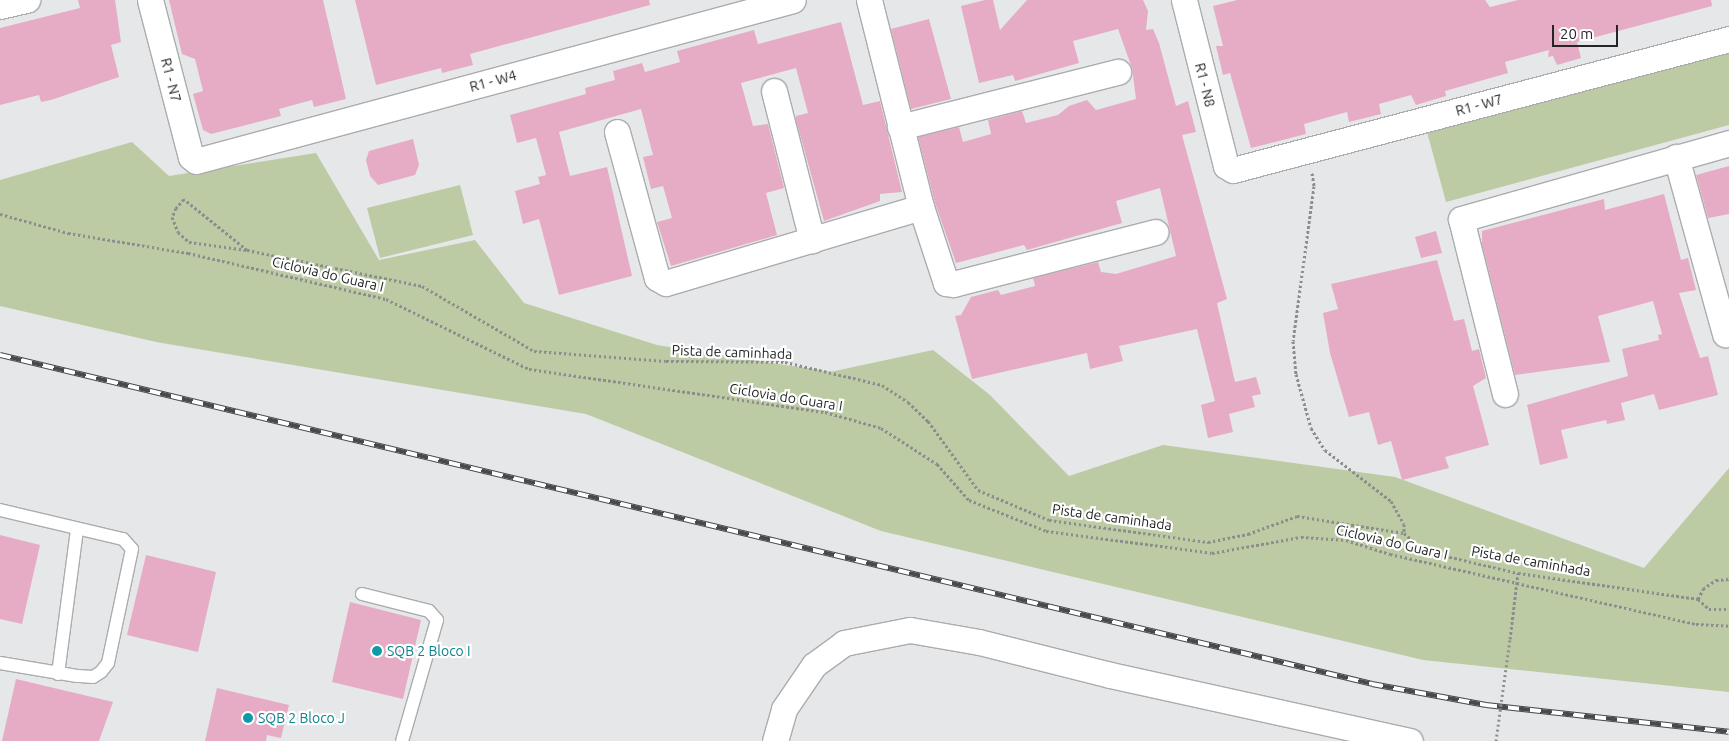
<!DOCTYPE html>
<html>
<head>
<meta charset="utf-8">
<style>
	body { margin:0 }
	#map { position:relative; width:1729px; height:741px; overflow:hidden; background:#e6e7e9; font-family:Ubuntu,sans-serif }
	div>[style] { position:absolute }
	.green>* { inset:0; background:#bccba4 }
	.building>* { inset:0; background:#e6acc5 }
	.path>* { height:3px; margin-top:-1.5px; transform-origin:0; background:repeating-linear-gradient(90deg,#8d8d8e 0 2.5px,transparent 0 5px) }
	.roads { filter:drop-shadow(1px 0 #abacae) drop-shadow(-1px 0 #abacae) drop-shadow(0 1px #abacae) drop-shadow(0 -1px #abacae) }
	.lane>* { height:12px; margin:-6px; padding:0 6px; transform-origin:6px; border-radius:6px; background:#fff }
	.street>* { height:25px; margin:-12.5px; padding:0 12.5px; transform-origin:12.5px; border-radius:12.5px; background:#fff }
	.rail>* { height:5.5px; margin-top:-2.75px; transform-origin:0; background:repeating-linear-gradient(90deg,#fff 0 11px,#49494a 0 22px); box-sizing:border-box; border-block:1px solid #49494a }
	.path-bridge>* { height:3px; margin-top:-1.5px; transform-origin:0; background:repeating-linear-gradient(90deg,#8d8d8e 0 2.5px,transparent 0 5px) }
	.dots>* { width:14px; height:14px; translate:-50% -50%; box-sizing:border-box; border:2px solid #fff; border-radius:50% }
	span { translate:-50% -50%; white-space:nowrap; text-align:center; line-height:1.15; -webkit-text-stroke:4.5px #fff; paint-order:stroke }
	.street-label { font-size:14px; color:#252525 }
	.culture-label { font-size:14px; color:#0d838f }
	.left { translate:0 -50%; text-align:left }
	.scale { position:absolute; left:1552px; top:25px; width:66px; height:22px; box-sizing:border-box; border:2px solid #252525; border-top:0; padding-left:6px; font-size:15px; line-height:18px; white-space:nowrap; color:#252525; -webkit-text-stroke:4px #fff; paint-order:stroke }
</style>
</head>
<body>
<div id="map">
	<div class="green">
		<i style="clip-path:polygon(1729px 50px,1729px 125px,1446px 202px,1427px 132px)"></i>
		<i style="clip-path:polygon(132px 142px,169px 176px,316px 153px,379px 260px,475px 240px,524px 303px,657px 345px,830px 372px,933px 350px,990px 395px,1069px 476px,1163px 445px,1395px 477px,1644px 568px,1729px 468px,1729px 692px,1423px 660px,881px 531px,586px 414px,156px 342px,0 306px,0 180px)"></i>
		<i style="clip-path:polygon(460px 185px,473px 235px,380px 258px,367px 208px)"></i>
	</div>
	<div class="building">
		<i style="clip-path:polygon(78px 0,115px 0,121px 42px,111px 45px,119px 77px,51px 100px,41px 102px,39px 95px,0 105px,0 28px,80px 8px)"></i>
		<i style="clip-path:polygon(169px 0,323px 0,346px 99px,314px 107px,312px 100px,279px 109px,281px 116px,211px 134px,203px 130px,193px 94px,203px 91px,195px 59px,182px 54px)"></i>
		<i style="clip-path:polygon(355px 0,649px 0,650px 5px,470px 54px,473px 65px,442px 73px,441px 68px,376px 85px)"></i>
		<i style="clip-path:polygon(985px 0,993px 0,1000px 30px,1027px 0,1143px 0,1148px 11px,1146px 30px,1153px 29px,1159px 43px,1176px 106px,1188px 101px,1196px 132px,1182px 135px,1227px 299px,1217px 303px,1235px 382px,1256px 377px,1261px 394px,1252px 396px,1255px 407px,1229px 414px,1233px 432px,1208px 438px,1201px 405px,1215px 401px,1197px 329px,1119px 346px,1123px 361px,1090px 369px,1087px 353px,972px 379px,955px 316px,961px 315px,971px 297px,998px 290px,1001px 295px,1035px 286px,1033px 278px,1098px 262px,1101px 272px,1116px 274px,1176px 256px,1160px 188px,1116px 201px,1122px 223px,1027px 250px,1024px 245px,956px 263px,935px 203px,918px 137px,959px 127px,963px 142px,991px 134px,988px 120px,1022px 111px,1026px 123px,1058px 115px,1069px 106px,1087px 100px,1096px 110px,1136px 99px,1132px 68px,1118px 29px,1073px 41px,1079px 63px,1015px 81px,1013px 75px,979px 83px,961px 6px)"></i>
		<i style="clip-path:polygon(1237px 0,1485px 0,1490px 7px,1518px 0,1711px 0,1712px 6px,1577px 42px,1581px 58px,1557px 65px,1553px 56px,1548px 57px,1549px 50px,1505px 62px,1508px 73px,1445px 91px,1446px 96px,1416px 105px,1411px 95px,1379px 104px,1381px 114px,1349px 122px,1347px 112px,1304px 124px,1306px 134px,1251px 148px,1230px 73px,1223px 75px,1216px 46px,1223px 46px,1213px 6px)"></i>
		<i style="clip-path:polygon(929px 19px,951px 99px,911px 109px,891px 29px)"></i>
		<i style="clip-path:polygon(841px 22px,863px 105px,880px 101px,902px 192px,880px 194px,880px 201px,824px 221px,796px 120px,796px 116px,808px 113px,796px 68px,741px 83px,753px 126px,768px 124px,784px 188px,766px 193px,777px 235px,671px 266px,657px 222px,672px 218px,663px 186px,651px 189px,643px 157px,653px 155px,641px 109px,559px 132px,570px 176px,607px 167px,632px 276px,559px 295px,539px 219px,523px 224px,515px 191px,540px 184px,538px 177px,546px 175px,536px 138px,517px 143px,510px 115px,586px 94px,585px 88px,615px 80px,613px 71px,642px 63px,645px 72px,680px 62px,677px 51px,754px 30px,758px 44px)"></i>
		<i style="clip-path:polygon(413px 139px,419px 165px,415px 175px,378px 185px,370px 176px,366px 160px,369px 151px)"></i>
		<i style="clip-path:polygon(1729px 166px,1729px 214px,1708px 218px,1696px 175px)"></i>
		<i style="clip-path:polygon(1664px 194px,1681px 260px,1688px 258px,1696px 290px,1679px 293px,1700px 358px,1708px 356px,1718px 395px,1659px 410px,1654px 394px,1621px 403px,1625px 420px,1607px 424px,1606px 420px,1561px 430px,1568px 458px,1540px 465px,1527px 405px,1628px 376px,1622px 349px,1659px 340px,1658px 335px,1662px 334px,1653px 301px,1598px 316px,1610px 362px,1515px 375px,1482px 244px,1482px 231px,1604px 199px,1605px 210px)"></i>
		<i style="clip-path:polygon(1436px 231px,1442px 253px,1421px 258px,1415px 237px)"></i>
		<i style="clip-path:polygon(1437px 260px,1454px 321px,1464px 319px,1472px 351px,1479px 349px,1486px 378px,1473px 386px,1489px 445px,1445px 457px,1449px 468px,1402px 480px,1391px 441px,1378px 445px,1369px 412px,1349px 417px,1330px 353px,1323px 313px,1338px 309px,1331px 284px)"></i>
		<i style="clip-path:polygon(0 535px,40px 545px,22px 624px,0 619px)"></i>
		<i style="clip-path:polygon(146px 555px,216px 572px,198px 652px,127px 635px)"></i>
		<i style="clip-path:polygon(350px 602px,421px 620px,403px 699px,332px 682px)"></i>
		<i style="clip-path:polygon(16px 679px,113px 702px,99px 741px,2px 741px)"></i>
		<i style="clip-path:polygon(217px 688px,289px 705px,281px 738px,267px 735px,266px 741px,205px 741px)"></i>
	</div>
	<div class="path">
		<i style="left:1312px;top:173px;width:13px;rotate:81deg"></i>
		<i style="left:1314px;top:186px;width:156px;rotate:97.7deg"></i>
		<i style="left:1293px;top:341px;width:33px;rotate:85deg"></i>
		<i style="left:1296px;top:374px;width:56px;rotate:74.5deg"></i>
		<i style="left:1311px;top:428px;width:26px;rotate:58deg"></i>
		<i style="left:1325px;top:450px;width:83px;rotate:37.7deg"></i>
		<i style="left:1391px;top:501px;width:26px;rotate:61deg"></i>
		<i style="left:1404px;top:524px;width:9px;rotate:90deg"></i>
		<i style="left:0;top:214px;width:71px;rotate:15.6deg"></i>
		<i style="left:68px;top:233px;width:122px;rotate:9.5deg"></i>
		<i style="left:188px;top:253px;width:203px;rotate:13.1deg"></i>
		<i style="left:386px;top:299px;width:159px;rotate:26.1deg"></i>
		<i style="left:529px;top:369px;width:299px;rotate:8.3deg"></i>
		<i style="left:825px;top:412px;width:58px;rotate:15.9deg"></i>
		<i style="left:881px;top:428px;width:67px;rotate:32.7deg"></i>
		<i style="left:937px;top:464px;width:48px;rotate:48.4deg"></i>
		<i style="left:969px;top:500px;width:83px;rotate:21.9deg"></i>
		<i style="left:1046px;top:531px;width:167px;rotate:7.5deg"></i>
		<i style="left:1212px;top:553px;width:90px;rotate:-10.2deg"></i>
		<i style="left:1301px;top:537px;width:45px;rotate:3.8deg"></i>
		<i style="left:1346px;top:540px;width:46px;rotate:17.7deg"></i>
		<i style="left:1390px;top:554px;width:314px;rotate:12.9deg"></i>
		<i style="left:1696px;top:624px;width:33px;rotate:3deg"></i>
		<i style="left:247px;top:250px;width:81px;rotate:-141deg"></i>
		<i style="left:184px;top:199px;width:12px;rotate:132deg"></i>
		<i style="left:176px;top:208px;width:10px;rotate:114deg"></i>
		<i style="left:172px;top:217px;width:16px;rotate:68deg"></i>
		<i style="left:178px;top:232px;width:15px;rotate:42deg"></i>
		<i style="left:189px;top:242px;width:59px;rotate:7.9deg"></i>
		<i style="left:247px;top:250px;width:179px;rotate:11.6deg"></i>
		<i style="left:422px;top:286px;width:129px;rotate:30.1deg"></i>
		<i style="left:534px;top:351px;width:132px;rotate:4.3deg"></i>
		<i style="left:666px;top:361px;width:119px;rotate:0.5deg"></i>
		<i style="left:785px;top:362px;width:100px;rotate:13.3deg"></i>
		<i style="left:882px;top:385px;width:31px;rotate:33deg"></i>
		<i style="left:908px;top:402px;width:28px;rotate:44deg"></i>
		<i style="left:928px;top:421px;width:85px;rotate:54.1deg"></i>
		<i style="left:978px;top:490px;width:77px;rotate:22.9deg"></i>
		<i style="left:1049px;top:520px;width:161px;rotate:7.9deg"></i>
		<i style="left:1208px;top:542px;width:41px;rotate:-11.3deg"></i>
		<i style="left:1248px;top:534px;width:52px;rotate:-20.2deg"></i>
		<i style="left:1297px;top:516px;width:108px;rotate:9deg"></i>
		<i style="left:1404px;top:533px;width:28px;rotate:41deg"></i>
		<i style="left:1425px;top:551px;width:96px;rotate:13.3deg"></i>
		<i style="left:1518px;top:573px;width:182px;rotate:8.2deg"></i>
		<i style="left:1698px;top:599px;width:15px;rotate:42deg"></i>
		<i style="left:1709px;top:609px;width:20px"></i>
		<i style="left:1698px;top:599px;width:11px;rotate:-63deg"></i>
		<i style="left:1703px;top:589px;width:16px;rotate:-35deg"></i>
		<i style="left:1716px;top:580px;width:13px;rotate:-4deg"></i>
		<i style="left:1510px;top:639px;width:66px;rotate:-83.1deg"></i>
	</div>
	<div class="roads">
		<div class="lane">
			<i style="left:0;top:510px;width:126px;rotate:13.3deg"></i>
			<i style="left:123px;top:539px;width:13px;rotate:48deg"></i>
			<i style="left:132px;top:549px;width:116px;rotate:101.9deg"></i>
			<i style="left:108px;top:663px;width:11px;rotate:128deg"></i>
			<i style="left:101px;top:672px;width:9px;rotate:148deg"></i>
			<i style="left:93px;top:677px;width:16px;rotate:-176deg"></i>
			<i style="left:77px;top:676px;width:78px;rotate:-170.4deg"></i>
			<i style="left:362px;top:594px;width:69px;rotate:14.2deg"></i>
			<i style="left:429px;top:611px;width:12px;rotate:48deg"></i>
			<i style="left:437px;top:620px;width:126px;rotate:106.1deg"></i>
			<i style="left:58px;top:674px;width:146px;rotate:-82.5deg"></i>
		</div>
		<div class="street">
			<i style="left:150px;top:0;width:162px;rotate:75.4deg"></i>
			<i style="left:191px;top:157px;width:6px;rotate:39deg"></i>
			<i style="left:196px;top:161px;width:618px;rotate:-15.09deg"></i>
			<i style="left:869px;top:0;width:213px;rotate:75.9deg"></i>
			<i style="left:921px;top:207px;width:80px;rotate:71.8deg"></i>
			<i style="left:946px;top:283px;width:7px;rotate:8deg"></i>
			<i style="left:953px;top:284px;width:209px;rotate:-14.4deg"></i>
			<i style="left:1184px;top:0;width:171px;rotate:75.8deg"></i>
			<i style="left:1226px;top:166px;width:8px;rotate:30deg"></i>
			<i style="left:1233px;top:170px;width:513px;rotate:-14.79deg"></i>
			<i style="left:0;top:6px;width:28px;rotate:-13deg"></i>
			<i style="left:774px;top:91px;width:154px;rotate:75.7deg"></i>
			<i style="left:900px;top:127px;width:225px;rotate:-14.2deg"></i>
			<i style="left:617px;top:132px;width:151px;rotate:74.7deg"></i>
			<i style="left:657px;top:278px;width:10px;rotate:29deg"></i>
			<i style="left:666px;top:283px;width:266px;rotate:-16.6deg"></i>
			<i style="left:1676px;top:157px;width:184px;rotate:74.5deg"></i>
			<i style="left:1505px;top:394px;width:180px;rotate:-104.1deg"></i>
			<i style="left:1461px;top:219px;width:279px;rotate:-15.8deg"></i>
			<i style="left:775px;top:741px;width:33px;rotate:-74deg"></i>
			<i style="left:784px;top:709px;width:53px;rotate:-55.7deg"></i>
			<i style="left:814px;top:665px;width:37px;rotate:-36deg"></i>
			<i style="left:844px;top:643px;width:67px;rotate:-11.1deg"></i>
			<i style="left:910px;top:630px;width:70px;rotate:9.9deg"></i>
			<i style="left:979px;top:642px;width:135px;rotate:14.1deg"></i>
			<i style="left:1110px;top:675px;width:307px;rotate:12.4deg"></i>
		</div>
	</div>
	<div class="rail">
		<i style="left:0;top:355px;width:1411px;rotate:13.48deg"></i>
		<i style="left:1372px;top:684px;width:116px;rotate:10.4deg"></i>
		<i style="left:1486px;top:705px;width:244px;rotate:6.3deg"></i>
	</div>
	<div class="path-bridge">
		<i style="left:1496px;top:741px;width:103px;rotate:-82.2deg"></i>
	</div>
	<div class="dots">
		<i style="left:377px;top:651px;background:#0f9aa8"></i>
		<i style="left:248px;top:718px;background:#0f9aa8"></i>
	</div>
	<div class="street-label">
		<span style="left:171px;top:80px;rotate:76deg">R1 - N7</span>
		<span style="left:493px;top:81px;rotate:-15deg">R1 - W4</span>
		<span style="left:1205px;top:85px;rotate:76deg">R1 - N8</span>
		<span style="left:1479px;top:105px;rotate:-15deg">R1 - W7</span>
		<span style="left:328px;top:274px;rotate:13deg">Ciclovia do Guara I</span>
		<span style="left:732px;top:352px;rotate:2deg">Pista de caminhada</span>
		<span style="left:786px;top:397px;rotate:9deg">Ciclovia do Guara I</span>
		<span style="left:1112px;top:517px;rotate:8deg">Pista de caminhada</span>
		<span style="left:1392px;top:542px;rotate:13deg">Ciclovia do Guara I</span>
		<span style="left:1531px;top:561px;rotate:10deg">Pista de caminhada</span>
	</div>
	<div class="culture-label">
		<span class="left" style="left:387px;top:651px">SQB 2 Bloco I</span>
		<span class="left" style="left:258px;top:718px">SQB 2 Bloco J</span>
	</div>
	<div class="scale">20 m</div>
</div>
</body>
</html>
